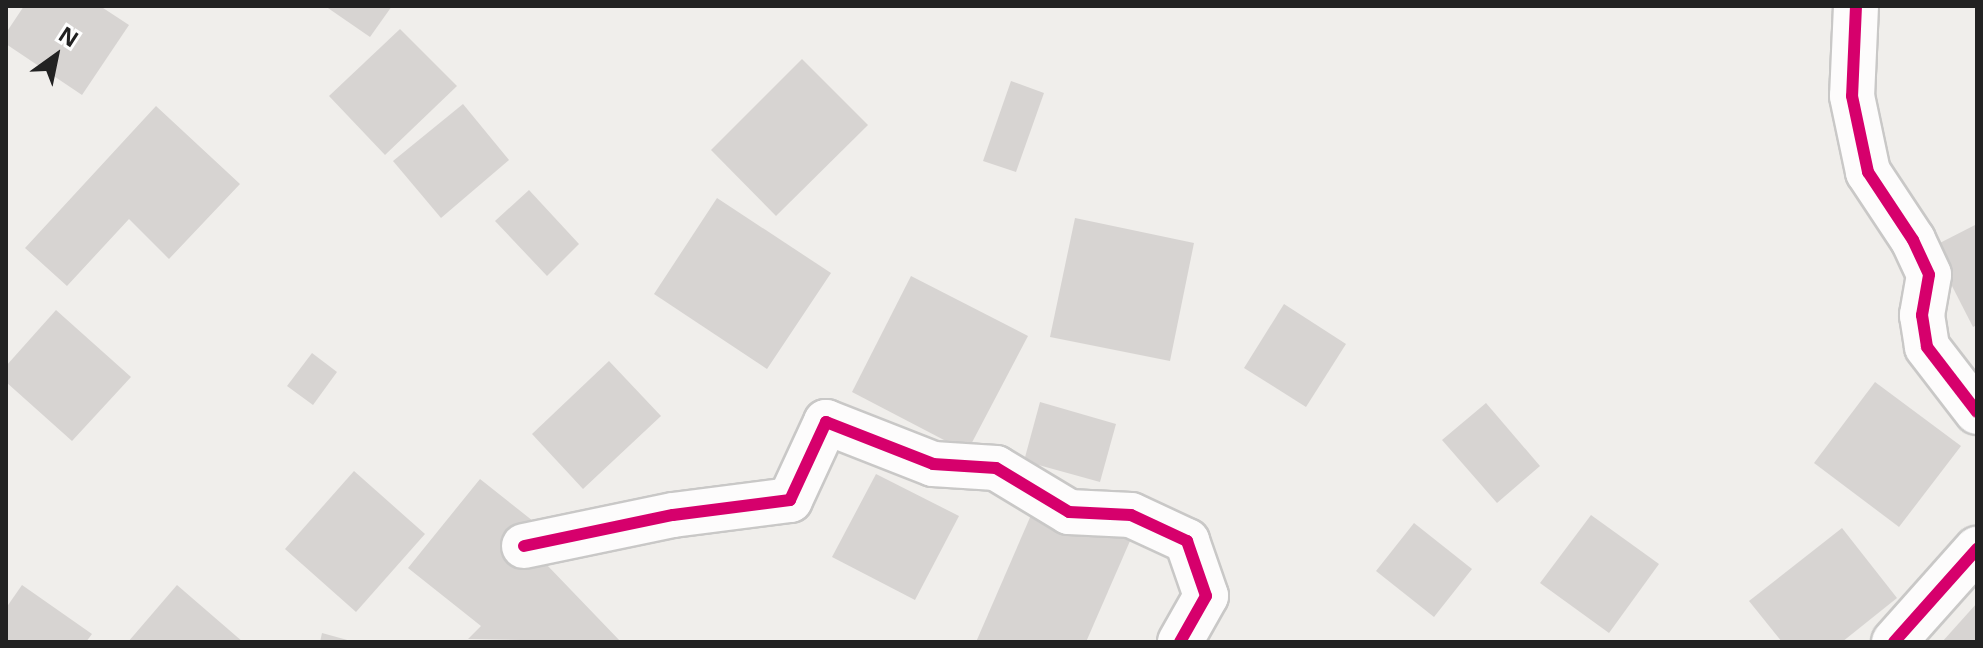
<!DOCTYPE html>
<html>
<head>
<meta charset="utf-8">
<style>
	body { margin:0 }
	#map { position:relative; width:1983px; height:648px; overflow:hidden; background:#f0eeeb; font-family:"Noto Sans",sans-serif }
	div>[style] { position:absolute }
	.building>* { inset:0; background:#d7d4d2 }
	.roads { filter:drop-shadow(2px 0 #c9c8c7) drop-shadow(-2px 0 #c9c8c7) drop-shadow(0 2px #c9c8c7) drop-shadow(0 -2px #c9c8c7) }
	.minor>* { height:44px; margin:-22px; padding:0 22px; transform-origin:22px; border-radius:22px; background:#fdfcfc }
	.cycleway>* { height:12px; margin:-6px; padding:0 6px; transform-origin:6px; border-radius:6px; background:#d6006c }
	span { translate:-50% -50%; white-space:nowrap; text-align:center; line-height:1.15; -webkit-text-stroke:6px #fff; paint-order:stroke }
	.frame { position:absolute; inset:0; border:8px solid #222; pointer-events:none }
	.north { position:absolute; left:16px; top:16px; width:80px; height:80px; -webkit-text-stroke:6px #fff; paint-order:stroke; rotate:33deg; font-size:22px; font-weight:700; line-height:32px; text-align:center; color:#222 }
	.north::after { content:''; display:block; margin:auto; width:28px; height:36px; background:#222; clip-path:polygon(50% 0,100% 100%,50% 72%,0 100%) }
</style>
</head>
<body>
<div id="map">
	<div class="building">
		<i style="clip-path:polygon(24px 6px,100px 6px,129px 25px,82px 95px,6px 44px,6px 33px)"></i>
		<i style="clip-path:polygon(325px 6px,392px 6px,370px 37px)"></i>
		<i style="clip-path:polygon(400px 29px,457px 86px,385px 155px,329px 96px)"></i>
		<i style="clip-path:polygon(802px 59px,868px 125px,776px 216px,711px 150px)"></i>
		<i style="clip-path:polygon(1011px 81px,1044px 93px,1016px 172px,983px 161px)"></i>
		<i style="clip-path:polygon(463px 104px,509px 160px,441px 218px,393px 161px)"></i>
		<i style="clip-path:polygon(156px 106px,240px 184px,169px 259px,129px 219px,67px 286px,25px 248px)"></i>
		<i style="clip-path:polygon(529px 190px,579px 244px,547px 276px,495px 221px)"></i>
		<i style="clip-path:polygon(717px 198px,831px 273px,767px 369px,654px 294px)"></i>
		<i style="clip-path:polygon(1075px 218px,1194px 243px,1170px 361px,1050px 337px)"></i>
		<i style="clip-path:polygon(1977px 224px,1977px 325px,1973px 327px,1932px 247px)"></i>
		<i style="clip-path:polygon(911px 276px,1028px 336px,967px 452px,852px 392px)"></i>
		<i style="clip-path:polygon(1284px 304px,1346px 344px,1306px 407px,1244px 368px)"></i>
		<i style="clip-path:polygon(56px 310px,131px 377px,72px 441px,6px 382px,6px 366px)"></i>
		<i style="clip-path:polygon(312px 353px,337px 372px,313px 405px,287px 386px)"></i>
		<i style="clip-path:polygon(609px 361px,661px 416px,583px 489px,532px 434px)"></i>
		<i style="clip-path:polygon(1875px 382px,1961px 446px,1899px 527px,1814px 463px)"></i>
		<i style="clip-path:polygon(1040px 402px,1116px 424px,1100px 482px,1024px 461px)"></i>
		<i style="clip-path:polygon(1486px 403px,1540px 466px,1497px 503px,1442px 440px)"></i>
		<i style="clip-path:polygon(354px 471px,425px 534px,356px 612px,285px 549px)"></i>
		<i style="clip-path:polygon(876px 474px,959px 516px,915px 600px,832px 557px)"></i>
		<i style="clip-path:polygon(480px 479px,562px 544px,546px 564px,621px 642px,468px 639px,481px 626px,408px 568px)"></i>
		<i style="clip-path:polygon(1038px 499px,1130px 541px,1086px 642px,976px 642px)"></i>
		<i style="clip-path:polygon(1591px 515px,1659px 564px,1609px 633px,1540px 583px)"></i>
		<i style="clip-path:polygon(1414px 523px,1472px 569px,1434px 617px,1376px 571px)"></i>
		<i style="clip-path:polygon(1842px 528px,1897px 598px,1842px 642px,1782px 642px,1749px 601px)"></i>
		<i style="clip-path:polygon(22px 585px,92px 634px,86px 642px,6px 642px,6px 608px)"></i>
		<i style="clip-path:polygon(177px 585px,243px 642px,128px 642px)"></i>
		<i style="clip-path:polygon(1977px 603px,1977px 642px,1942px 642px)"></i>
		<i style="clip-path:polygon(322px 633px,351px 641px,351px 642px,320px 642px)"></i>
	</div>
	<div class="roads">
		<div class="minor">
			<i style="left:1856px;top:6px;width:90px;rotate:92.5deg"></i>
			<i style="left:1852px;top:96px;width:78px;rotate:78.1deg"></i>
			<i style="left:1868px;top:172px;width:82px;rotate:56.5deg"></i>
			<i style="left:1913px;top:240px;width:38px;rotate:65deg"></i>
			<i style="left:1929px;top:275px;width:41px;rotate:99.9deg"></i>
			<i style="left:1922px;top:315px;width:32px;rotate:81deg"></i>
			<i style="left:1927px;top:347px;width:82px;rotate:52.4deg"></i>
			<i style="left:524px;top:546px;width:152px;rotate:-11.8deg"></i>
			<i style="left:673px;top:515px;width:118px;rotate:-7.3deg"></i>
			<i style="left:790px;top:500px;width:86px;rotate:-65.2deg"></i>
			<i style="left:826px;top:422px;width:115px;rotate:21.4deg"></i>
			<i style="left:933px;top:464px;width:63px;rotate:3.6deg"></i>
			<i style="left:996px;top:468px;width:85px;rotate:31.1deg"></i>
			<i style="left:1069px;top:512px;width:62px;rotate:2.8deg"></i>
			<i style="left:1131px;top:515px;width:62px;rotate:24.9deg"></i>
			<i style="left:1187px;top:541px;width:58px;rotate:70.9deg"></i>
			<i style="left:1206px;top:596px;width:53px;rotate:119.5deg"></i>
			<i style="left:1894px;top:642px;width:125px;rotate:-48.3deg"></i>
		</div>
	</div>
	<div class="cycleway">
		<i style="left:1856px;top:6px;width:90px;rotate:92.5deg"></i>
		<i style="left:1852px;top:96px;width:78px;rotate:78.1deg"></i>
		<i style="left:1868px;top:172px;width:82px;rotate:56.5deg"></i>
		<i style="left:1913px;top:240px;width:38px;rotate:65deg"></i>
		<i style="left:1929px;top:275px;width:41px;rotate:99.9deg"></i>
		<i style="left:1922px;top:315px;width:32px;rotate:81deg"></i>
		<i style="left:1927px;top:347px;width:82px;rotate:52.4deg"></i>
		<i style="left:524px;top:546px;width:152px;rotate:-11.8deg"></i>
		<i style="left:673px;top:515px;width:118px;rotate:-7.3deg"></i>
		<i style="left:790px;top:500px;width:86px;rotate:-65.2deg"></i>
		<i style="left:826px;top:422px;width:115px;rotate:21.4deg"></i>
		<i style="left:933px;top:464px;width:63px;rotate:3.6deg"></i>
		<i style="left:996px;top:468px;width:85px;rotate:31.1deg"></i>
		<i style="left:1069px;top:512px;width:62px;rotate:2.8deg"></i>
		<i style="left:1131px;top:515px;width:62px;rotate:24.9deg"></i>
		<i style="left:1187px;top:541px;width:58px;rotate:70.9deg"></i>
		<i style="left:1206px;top:596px;width:53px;rotate:119.5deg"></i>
		<i style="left:1894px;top:642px;width:125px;rotate:-48.3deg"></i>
	</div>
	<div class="frame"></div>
	<div class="north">N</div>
</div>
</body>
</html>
